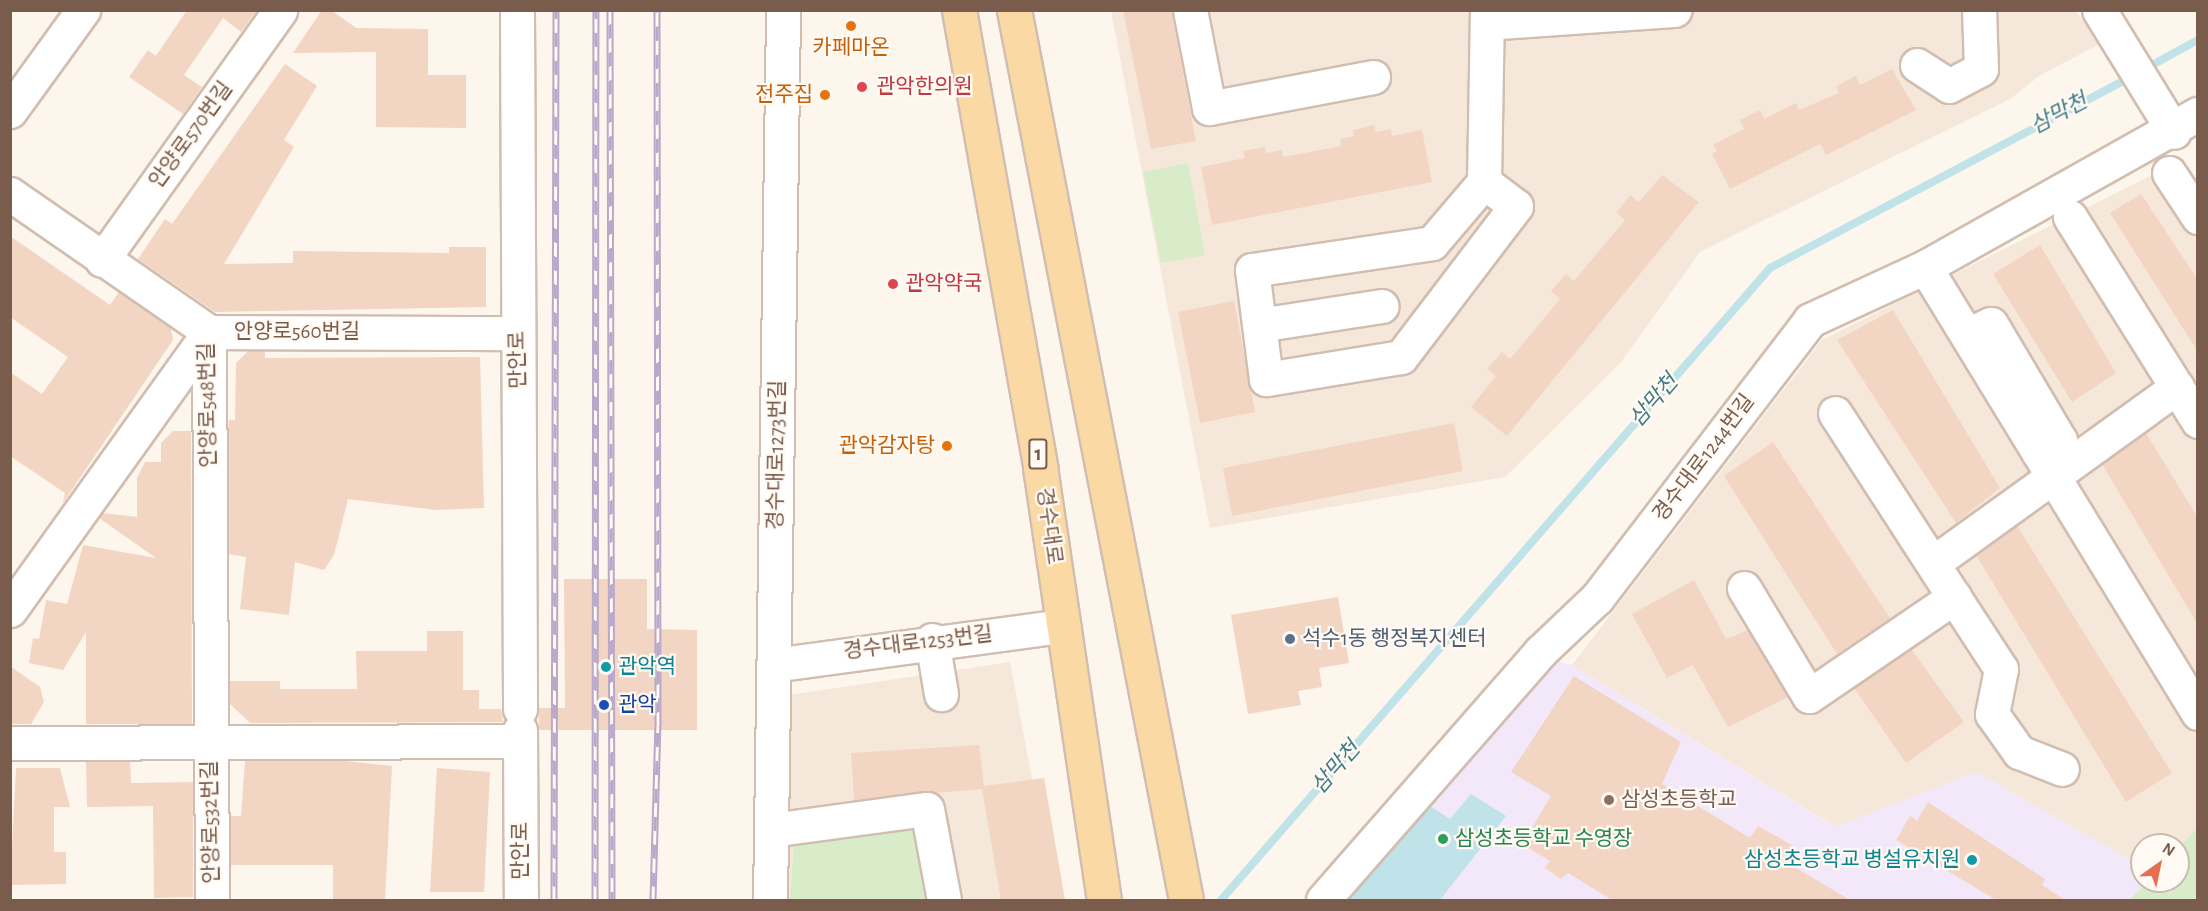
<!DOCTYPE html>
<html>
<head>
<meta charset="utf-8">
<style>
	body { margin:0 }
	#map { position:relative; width:2208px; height:911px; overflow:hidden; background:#fdf6ec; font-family:"Alegreya Sans","Noto Sans KR",sans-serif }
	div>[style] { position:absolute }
	.residential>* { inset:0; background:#f5e8da }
	.education>* { inset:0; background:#f3e8fa }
	.green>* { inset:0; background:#d8ecc9 }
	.water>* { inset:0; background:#bfe3e8 }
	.stream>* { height:8px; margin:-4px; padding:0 4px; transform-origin:4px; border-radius:4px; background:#bfe3e8 }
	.building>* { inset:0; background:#f3d5c3 }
	.roads { filter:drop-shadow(2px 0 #d1beb0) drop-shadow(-2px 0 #d1beb0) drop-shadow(0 2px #d1beb0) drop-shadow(0 -2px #d1beb0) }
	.minor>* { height:33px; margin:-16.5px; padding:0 16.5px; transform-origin:16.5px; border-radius:16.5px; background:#fff }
	.major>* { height:33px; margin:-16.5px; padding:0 16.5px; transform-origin:16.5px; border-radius:16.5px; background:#fbd9a5 }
	.rail>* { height:7px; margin-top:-3.5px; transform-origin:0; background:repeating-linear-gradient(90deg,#fffaf3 0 14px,#b9a8c9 0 28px); box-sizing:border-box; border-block:2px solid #b9a8c9 }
	.dots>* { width:16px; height:16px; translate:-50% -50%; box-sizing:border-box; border:3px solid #fffaf3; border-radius:50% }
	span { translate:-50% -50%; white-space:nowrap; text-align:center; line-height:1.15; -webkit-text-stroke:4.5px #fffaf3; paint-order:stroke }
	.shield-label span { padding:2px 4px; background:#fffaf3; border:2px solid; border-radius:4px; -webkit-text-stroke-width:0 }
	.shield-label { font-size:20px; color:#7a5c4d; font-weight:700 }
	.food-label { font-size:21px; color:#c56008 }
	.right { translate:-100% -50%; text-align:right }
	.health-label { font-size:21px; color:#be3a42 }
	.left { translate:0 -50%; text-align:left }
	.street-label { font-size:21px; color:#7a5c4d }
	.service-label { font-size:21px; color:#4e5e75 }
	.culture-label { font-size:21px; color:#0d838f }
	.transit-label { font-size:21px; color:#164399 }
	.education-label { font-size:21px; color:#785e54 }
	.leisure-label { font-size:21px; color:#27864d }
	.water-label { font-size:22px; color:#437c86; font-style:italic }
	.frame { position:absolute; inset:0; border:12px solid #7a5c4d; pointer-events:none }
	.north { position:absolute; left:2130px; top:833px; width:60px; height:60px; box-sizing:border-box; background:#fffaf3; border:2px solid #cabbb1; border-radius:50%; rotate:33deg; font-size:16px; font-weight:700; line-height:24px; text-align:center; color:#7a5c4d }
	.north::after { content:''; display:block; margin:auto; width:21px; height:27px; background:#e76f51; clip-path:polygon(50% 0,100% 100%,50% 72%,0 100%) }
</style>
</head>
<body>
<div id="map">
	<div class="residential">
		<i style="clip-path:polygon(2075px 10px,2100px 44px,2042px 74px,2010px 99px,1700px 252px,1621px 362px,1505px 477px,1210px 528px,1111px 11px)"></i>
		<i style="clip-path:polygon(2180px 161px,2198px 186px,2198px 828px,2178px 849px,2142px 845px,2142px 867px,1976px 772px,1836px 827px,1572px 665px,1822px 340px)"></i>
		<i style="clip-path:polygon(1010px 662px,1055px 900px,776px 900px,789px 695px)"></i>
	</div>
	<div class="education">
		<i style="clip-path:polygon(1548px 659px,1572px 665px,1835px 827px,1976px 772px,2142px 867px,2142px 881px,2148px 881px,2129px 900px,1336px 900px)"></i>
	</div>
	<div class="green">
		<i style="clip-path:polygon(1188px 163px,1205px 255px,1161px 263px,1143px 172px)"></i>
		<i style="clip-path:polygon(927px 809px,944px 900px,790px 900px,795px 826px)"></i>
		<i style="clip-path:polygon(2197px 828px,2197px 900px,2129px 900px,2148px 881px,2178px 881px,2178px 849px)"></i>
	</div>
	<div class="water">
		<i style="clip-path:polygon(1471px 794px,1506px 816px,1440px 900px,1344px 900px,1427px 804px,1450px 819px)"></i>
	</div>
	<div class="stream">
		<i style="left:2143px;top:70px;width:63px;rotate:-28.6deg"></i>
		<i style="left:1221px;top:900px;width:837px;rotate:-49.02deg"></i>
		<i style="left:1770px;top:268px;width:410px;rotate:-27.9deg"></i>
	</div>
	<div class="building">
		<i style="clip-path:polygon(187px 10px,257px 10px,241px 32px,223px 18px,184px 75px,202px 87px,183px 114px,129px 77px,148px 50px,156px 56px)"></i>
		<i style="clip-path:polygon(322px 10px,331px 10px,356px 28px,428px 29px,428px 75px,466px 75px,466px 128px,376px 127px,376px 52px,293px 53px)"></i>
		<i style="clip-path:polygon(1123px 10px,1171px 10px,1196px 141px,1151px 149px)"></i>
		<i style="clip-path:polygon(285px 64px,317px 86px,284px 140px,294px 147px,224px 264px,293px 263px,293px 251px,449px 253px,449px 247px,486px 247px,486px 307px,215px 312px,138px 259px,165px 219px,172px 224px)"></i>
		<i style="clip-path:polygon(1892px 69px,1916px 110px,1826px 155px,1820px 144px,1730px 189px,1712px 154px,1717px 151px,1713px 145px,1744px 129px,1740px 120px,1760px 110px,1764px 119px,1796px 103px,1799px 110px,1839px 93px,1836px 86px,1856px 76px,1860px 85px)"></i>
		<i style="clip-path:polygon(1374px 125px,1376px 132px,1391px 129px,1392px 136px,1422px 130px,1432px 182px,1212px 225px,1201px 167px,1245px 158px,1243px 151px,1265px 147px,1266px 153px,1282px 150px,1283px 157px,1341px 146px,1340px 139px,1354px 136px,1353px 130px)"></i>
		<i style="clip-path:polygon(1662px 175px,1699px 202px,1507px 436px,1471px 407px,1496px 376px,1487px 369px,1502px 352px,1510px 359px,1560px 299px,1551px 291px,1566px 274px,1574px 281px,1625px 220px,1616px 213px,1630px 195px,1639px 202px)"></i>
		<i style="clip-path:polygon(2141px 194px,2198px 280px,2198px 352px,2110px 213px)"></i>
		<i style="clip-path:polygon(10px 236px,110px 305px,119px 292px,171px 329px,173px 340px,63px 503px,65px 493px,10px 456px,10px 372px,42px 394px,68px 357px,10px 317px)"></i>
		<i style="clip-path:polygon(2040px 245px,2116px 373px,2072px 402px,1993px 274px)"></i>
		<i style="clip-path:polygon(1234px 301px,1255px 412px,1200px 423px,1178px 312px)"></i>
		<i style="clip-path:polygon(1893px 310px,2000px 488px,1956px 523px,1837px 340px)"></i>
		<i style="clip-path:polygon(248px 351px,265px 351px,265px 358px,480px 357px,484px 508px,436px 510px,348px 499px,334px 555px,324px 570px,295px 562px,289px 615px,240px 609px,246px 557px,229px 554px,228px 431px,229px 420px,235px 420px,236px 363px)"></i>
		<i style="clip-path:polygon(1454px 423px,1463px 471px,1232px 516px,1223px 468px)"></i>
		<i style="clip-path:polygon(173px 431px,191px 431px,192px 724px,86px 724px,86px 632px,63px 670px,29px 663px,33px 638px,39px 639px,46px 600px,67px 604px,83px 545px,156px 558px,99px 518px,102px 513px,137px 517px,137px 478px,145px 462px,161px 462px,161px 443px)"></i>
		<i style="clip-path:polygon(2146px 433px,2198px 518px,2198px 625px,2102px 464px)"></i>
		<i style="clip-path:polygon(1773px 442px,1890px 618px,1837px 654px,1724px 476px)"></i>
		<i style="clip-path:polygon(2017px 526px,2172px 773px,2126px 802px,1976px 555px)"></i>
		<i style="clip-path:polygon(564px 579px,647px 579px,647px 629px,697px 630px,697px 730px,539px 730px,539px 708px,565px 708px)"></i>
		<i style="clip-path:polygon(1694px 580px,1726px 639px,1748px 630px,1788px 697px,1728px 727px,1693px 665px,1667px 678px,1632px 614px)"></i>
		<i style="clip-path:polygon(1338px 597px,1349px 663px,1319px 668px,1322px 687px,1298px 691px,1301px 705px,1248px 714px,1231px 615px)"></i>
		<i style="clip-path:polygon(427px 631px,463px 631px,463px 690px,479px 690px,479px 709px,501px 709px,503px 722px,250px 723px,230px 704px,230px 681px,280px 681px,280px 689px,357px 689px,356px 651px,427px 651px)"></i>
		<i style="clip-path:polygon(1911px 649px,1964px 722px,1906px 763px,1854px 688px)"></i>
		<i style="clip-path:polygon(10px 666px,40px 687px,44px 702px,31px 724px,10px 724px)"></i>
		<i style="clip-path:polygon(1574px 676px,1681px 742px,1662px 784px,1750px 838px,1758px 826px,1792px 845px,1783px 860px,1850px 900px,1612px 900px,1568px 873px,1561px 879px,1545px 868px,1550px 861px,1522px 844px,1551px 796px,1511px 772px)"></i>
		<i style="clip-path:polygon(979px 745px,984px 786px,1044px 778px,1065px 900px,1001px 900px,982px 789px,854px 800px,851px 753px)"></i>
		<i style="clip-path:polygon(337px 760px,392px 766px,385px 900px,333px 900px,333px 865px,231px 865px,230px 816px,241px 816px,245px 761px)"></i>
		<i style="clip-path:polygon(86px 761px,130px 761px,131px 783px,193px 782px,193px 897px,154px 898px,153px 806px,87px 807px)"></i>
		<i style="clip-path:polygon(16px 768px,60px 768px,70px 807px,54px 807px,54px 852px,66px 852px,66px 884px,10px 885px)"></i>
		<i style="clip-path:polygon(437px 768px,490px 772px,484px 892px,430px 892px)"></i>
		<i style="clip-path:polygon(1928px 802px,2045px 879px,2042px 885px,2065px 900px,1996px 900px,1896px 840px,1910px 816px,1917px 821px)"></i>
	</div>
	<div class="roads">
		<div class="minor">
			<i style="left:517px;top:10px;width:699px;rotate:89.75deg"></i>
			<i style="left:1190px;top:10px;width:100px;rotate:79deg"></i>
			<i style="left:1209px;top:108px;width:167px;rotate:-10.7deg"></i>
			<i style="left:2099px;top:10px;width:143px;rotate:58.4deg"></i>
			<i style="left:1487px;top:23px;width:188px;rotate:-4deg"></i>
			<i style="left:1917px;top:65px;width:38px;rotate:33deg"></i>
			<i style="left:1949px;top:86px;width:36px;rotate:-28deg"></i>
			<i style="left:1981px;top:69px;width:59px;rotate:-91.9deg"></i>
			<i style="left:10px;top:111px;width:125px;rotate:-54.1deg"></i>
			<i style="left:2169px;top:173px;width:53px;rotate:56.6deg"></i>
			<i style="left:1484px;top:182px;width:40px;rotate:37deg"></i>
			<i style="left:1516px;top:206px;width:190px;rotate:127.3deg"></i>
			<i style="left:1401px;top:357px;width:137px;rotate:170.7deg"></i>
			<i style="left:1266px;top:379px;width:110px;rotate:-97.3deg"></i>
			<i style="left:1252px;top:270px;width:182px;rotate:-8.5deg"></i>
			<i style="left:1432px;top:243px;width:80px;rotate:-49.6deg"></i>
			<i style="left:1484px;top:182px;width:172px;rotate:-89deg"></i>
			<i style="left:10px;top:194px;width:242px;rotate:34.7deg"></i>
			<i style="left:209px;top:332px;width:309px;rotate:0.2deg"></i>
			<i style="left:2070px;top:217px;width:241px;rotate:57.9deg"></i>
			<i style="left:102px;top:260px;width:307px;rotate:-54.5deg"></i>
			<i style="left:1925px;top:267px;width:523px;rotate:58.53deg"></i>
			<i style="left:1259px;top:325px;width:124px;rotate:-8.8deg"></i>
			<i style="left:209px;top:332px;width:568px;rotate:89.7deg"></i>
			<i style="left:1967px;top:335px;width:26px;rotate:-25deg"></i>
			<i style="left:1991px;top:324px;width:135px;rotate:59.3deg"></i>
			<i style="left:2060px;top:440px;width:25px;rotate:151deg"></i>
			<i style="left:1933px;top:563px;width:301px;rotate:-35.8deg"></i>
			<i style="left:1744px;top:588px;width:126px;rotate:59deg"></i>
			<i style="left:1809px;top:696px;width:176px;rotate:-34.3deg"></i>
			<i style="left:1954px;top:597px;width:219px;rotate:-122.9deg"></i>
			<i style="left:1954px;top:597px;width:86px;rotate:56.9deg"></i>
			<i style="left:2001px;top:669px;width:46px;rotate:101.3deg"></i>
			<i style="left:1992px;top:714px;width:47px;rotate:54.6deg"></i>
			<i style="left:2019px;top:752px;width:46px;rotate:21.6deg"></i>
			<i style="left:10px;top:610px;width:342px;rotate:-54.4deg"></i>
			<i style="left:932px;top:640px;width:55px;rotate:80.5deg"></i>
			<i style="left:773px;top:665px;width:293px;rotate:-7.7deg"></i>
			<i style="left:520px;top:730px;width:170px;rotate:89.7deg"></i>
			<i style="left:10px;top:743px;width:510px;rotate:-0.22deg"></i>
			<i style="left:771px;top:830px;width:157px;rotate:-7.7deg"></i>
			<i style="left:927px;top:809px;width:93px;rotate:79.4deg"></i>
			<i style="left:770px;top:900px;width:890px;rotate:-89.16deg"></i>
			<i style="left:1323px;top:900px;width:330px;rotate:-48.8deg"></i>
			<i style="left:1540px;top:652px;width:79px;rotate:-43.5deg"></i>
			<i style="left:1597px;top:598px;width:350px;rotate:-52.5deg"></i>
			<i style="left:1810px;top:320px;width:127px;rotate:-24.7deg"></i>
			<i style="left:1925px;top:267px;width:313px;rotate:-29.3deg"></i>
		</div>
		<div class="major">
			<i style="left:959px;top:10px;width:464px;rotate:79.9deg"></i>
			<i style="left:1040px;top:467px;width:438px;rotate:81.6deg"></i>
			<i style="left:1014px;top:10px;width:906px;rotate:79.06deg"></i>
		</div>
	</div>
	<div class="rail">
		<i style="left:610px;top:10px;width:890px;rotate:89.87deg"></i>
		<i style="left:554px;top:900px;width:890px;rotate:-89.87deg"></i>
		<i style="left:595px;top:900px;width:890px;rotate:-89.94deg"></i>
		<i style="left:653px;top:900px;width:174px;rotate:-88.4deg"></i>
		<i style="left:658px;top:726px;width:716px;rotate:-90.08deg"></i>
	</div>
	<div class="dots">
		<i style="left:851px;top:26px;background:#e8710a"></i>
		<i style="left:862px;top:87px;background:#e0444e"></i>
		<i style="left:825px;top:95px;background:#e8710a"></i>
		<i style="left:893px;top:284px;background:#e0444e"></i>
		<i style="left:947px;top:446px;background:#e8710a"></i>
		<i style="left:1290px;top:639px;background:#5c6f8a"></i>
		<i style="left:606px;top:667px;background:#0f9aa8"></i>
		<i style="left:604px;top:705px;background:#1a4fb4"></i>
		<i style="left:1609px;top:800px;background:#8d6e63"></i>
		<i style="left:1443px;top:839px;background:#2e9e5b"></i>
		<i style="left:1972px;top:860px;background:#0f9aa8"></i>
	</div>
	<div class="shield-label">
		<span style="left:1038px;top:454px">1</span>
	</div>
	<div class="food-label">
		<span style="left:851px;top:48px">카페마온</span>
		<span class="right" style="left:813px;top:95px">전주집</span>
		<span class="right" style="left:935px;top:446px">관악감자탕</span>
	</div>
	<div class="health-label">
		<span class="left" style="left:876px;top:87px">관악한의원</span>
		<span class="left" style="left:905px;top:284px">관악약국</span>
	</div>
	<div class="street-label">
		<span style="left:191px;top:135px;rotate:-54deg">안양로570번길</span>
		<span style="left:297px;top:332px">안양로560번길</span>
		<span style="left:518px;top:360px;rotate:-91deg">만안로</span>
		<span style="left:208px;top:405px;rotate:-91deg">안양로548번길</span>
		<span style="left:777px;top:455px;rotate:-89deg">경수대로1273번길</span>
		<span style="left:1704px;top:458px;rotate:-53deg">경수대로1244번길</span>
		<span style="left:1049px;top:526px;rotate:82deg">경수대로</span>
		<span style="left:918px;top:643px;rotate:-7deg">경수대로1253번길</span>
		<span style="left:211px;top:822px;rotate:-91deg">안양로532번길</span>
		<span style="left:521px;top:851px;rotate:-90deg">만안로</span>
	</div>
	<div class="service-label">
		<span class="left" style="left:1302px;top:639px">석수1동 행정복지센터</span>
	</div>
	<div class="culture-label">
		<span class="left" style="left:618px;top:667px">관악역</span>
		<span class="right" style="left:1960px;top:860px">삼성초등학교 병설유치원</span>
	</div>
	<div class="transit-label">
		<span class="left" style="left:618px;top:705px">관악</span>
	</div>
	<div class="education-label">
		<span class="left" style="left:1621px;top:800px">삼성초등학교</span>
	</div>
	<div class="leisure-label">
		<span class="left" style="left:1455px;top:839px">삼성초등학교 수영장</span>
	</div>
	<div class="water-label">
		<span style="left:2059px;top:114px;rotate:-28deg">삼막천</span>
		<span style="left:1654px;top:401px;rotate:-49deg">삼막천</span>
		<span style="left:1336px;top:768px;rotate:-49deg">삼막천</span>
	</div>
	<div class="frame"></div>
	<div class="north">N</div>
</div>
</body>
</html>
